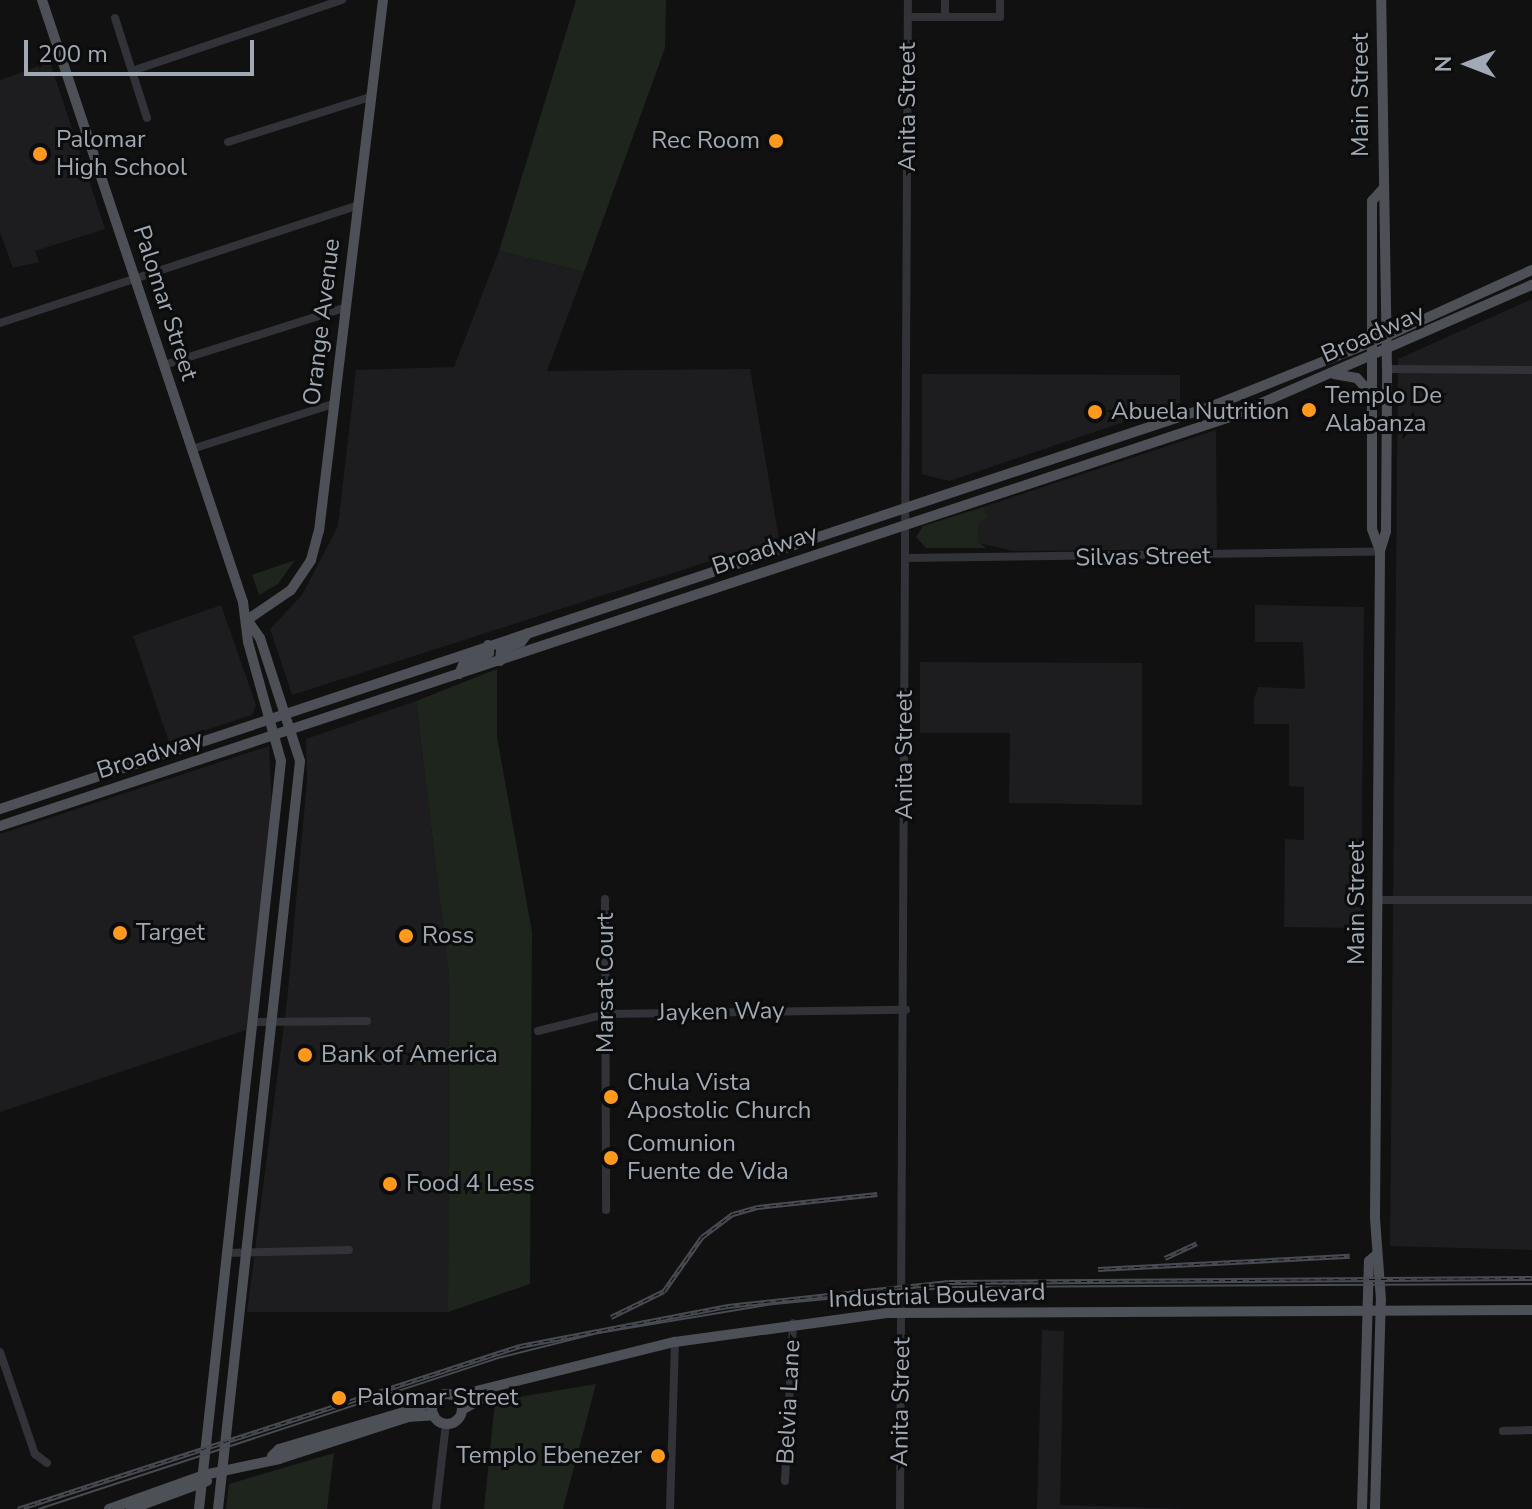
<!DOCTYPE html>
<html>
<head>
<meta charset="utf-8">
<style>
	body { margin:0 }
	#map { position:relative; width:1532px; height:1509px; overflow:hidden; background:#111112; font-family:"Nunito Sans",sans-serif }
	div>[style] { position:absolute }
	.built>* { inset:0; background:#1d1d20 }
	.green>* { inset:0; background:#1d251d }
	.minor>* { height:8px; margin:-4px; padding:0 4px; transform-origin:4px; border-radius:4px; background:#313338 }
	.major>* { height:10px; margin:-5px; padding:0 5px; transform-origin:5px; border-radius:5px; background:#4d5057 }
	.major>.ring { margin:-5px; padding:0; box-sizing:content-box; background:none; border:10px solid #4d5057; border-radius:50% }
	.tram>* { height:2px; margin:-1px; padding:0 1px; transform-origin:1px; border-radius:1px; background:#484b51 }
	.rail>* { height:5px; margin-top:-2.5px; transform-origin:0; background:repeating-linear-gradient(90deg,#0c0c0d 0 6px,#484b51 0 12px); box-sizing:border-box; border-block:2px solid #484b51 }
	.dots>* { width:22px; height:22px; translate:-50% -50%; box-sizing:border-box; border:4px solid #0c0c0d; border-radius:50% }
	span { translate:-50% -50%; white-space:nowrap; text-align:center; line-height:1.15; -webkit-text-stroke:6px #0c0c0d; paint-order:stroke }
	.street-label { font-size:24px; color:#a1a9b4 }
	.poi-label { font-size:24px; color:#a1a9b4 }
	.left { translate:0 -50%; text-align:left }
	.right { translate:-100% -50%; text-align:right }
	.north { position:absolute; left:1428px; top:24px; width:80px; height:80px; -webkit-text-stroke:6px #0c0c0d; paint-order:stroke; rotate:270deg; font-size:22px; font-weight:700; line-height:32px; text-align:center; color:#a1a9b4 }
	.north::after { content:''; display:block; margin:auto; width:28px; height:36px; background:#a1a9b4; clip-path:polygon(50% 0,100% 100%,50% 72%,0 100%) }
	.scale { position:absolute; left:24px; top:40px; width:230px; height:36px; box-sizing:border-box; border:4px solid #a1a9b4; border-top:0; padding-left:10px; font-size:24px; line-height:28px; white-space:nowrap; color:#a1a9b4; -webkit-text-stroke:6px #0c0c0d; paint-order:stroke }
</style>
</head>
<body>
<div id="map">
	<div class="built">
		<i style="clip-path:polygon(50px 62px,105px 229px,35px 251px,39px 262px,13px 268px,0 232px,0 80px)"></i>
		<i style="clip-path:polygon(499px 251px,584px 272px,547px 371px,750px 369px,779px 539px,292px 695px,270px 629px,302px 595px,338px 526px,356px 370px,454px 367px)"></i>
		<i style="clip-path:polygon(1532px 299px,1532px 1250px,1390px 1246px,1398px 359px)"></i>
		<i style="clip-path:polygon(922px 374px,1180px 375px,1180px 403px,949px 481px,922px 474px)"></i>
		<i style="clip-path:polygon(1216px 430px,1217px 549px,1014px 551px,978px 543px,978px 521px,989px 518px,983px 507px)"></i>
		<i style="clip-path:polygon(221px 605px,256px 705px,252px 715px,169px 742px,133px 636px)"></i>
		<i style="clip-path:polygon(1255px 605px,1364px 607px,1361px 928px,1284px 927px,1285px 839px,1304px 840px,1304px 787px,1289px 786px,1289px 724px,1254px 724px,1254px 699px,1258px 687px,1305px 689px,1303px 642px,1255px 642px)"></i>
		<i style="clip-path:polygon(920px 662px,1142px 663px,1142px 805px,1009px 803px,1010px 733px,920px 733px)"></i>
		<i style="clip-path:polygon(416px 701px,449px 976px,448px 1312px,247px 1312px,287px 1001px,307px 780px,306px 739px)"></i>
		<i style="clip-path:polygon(269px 746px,272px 811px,246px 1030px,0 1112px,0 834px)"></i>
		<i style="clip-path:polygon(1042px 1330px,1064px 1331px,1060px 1505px,1189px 1509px,1037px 1509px)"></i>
	</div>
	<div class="green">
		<i style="clip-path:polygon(576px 0,666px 0,665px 48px,584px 272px,499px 251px)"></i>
		<i style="clip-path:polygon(983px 507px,989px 518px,978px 522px,978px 542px,986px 548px,926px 548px,916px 537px,923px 526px)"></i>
		<i style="clip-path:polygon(295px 560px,278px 584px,259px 595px,252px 575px)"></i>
		<i style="clip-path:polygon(497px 669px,497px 737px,532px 932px,530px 1284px,448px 1312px,449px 976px,416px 701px)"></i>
		<i style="clip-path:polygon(596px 1384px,563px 1509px,484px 1509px,495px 1401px)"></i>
		<i style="clip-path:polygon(334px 1453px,327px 1509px,226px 1509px,229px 1484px)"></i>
	</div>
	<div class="minor">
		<i style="left:945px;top:16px;width:16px;rotate:-90deg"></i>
		<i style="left:908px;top:17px;width:92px"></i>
		<i style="left:1000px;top:17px;width:17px;rotate:-90deg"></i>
		<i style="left:115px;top:18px;width:105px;rotate:72.3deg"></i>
		<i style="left:132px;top:71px;width:222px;rotate:-18.7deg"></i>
		<i style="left:228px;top:142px;width:149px;rotate:-17.6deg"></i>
		<i style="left:0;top:323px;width:375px;rotate:-18.2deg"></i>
		<i style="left:164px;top:365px;width:189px;rotate:-17.6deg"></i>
		<i style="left:1387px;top:369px;width:145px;rotate:0.4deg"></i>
		<i style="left:192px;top:449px;width:148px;rotate:-17.7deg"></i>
		<i style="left:906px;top:558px;width:474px;rotate:-0.8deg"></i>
		<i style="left:605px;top:899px;width:311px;rotate:89.8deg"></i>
		<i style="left:1377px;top:900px;width:155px"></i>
		<i style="left:255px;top:1022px;width:112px;rotate:-0.5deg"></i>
		<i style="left:538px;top:1031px;width:70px;rotate:-14deg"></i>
		<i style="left:606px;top:1014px;width:300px;rotate:-0.8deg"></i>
		<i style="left:226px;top:1253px;width:123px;rotate:-1.4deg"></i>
		<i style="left:0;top:1352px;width:108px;rotate:71.1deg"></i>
		<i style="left:35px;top:1454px;width:15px;rotate:37deg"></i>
		<i style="left:1503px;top:1431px;width:29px;rotate:-2deg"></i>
		<i style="left:785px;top:1481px;width:158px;rotate:-87.1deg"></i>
		<i style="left:436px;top:1509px;width:86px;rotate:-83.3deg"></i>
		<i style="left:670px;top:1509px;width:167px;rotate:-88.3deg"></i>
		<i style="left:900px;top:1509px;width:1509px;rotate:-89.7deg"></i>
	</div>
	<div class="major">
		<i style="left:42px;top:0;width:635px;rotate:71.54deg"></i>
		<i style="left:243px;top:602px;width:40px;rotate:82.9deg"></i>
		<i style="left:248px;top:642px;width:123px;rotate:74.5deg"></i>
		<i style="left:281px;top:761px;width:752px;rotate:96.26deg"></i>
		<i style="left:1334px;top:374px;width:23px;rotate:10deg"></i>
		<i style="left:1357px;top:378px;width:23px;rotate:49deg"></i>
		<i style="left:1380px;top:551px;width:23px;rotate:-110deg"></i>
		<i style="left:1372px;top:529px;width:328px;rotate:-90deg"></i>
		<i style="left:1372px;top:201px;width:15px;rotate:-48deg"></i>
		<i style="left:247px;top:620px;width:53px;rotate:-34.3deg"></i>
		<i style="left:291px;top:590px;width:36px;rotate:-56deg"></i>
		<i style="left:311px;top:560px;width:30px;rotate:-75deg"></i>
		<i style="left:319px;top:531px;width:535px;rotate:-83.13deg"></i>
		<i style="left:500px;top:661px;width:11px;rotate:-85deg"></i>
		<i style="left:501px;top:650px;width:22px;rotate:-22deg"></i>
		<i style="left:521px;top:642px;width:11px;rotate:-52deg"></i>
		<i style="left:459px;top:674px;width:10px;rotate:-66deg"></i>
		<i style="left:463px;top:665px;width:29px;rotate:-25deg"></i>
		<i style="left:489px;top:653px;width:8px;rotate:-97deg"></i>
		<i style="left:0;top:809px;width:1280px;rotate:-18.39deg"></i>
		<i style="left:1215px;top:405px;width:185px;rotate:-21.9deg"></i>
		<i style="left:1387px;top:336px;width:159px;rotate:-24.5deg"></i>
		<i style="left:0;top:826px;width:1293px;rotate:-18.39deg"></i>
		<i style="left:1227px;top:418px;width:333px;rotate:-23.6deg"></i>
		<i class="ring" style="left:432px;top:1394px;width:20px;height:20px"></i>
		<i style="left:456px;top:1396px;width:226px;rotate:-13.9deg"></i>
		<i style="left:675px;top:1342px;width:214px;rotate:-7.8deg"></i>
		<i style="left:887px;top:1313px;width:645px;rotate:-0.27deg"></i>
		<i style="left:462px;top:1410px;width:34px;rotate:-30deg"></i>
		<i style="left:272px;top:1456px;width:10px;rotate:-45deg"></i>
		<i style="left:279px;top:1449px;width:162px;rotate:-16.5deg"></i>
		<i style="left:109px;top:1509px;width:101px;rotate:-19.7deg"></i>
		<i style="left:204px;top:1475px;width:77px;rotate:-12deg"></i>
		<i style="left:279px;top:1459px;width:136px;rotate:-18deg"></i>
		<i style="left:408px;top:1417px;width:26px;rotate:-4deg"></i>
		<i style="left:131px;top:1509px;width:81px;rotate:-20.2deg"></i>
		<i style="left:218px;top:1509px;width:752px;rotate:-83.74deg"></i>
		<i style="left:300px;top:761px;width:129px;rotate:-108deg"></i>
		<i style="left:260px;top:638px;width:21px;rotate:-125deg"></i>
		<i style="left:1362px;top:1509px;width:248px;rotate:-88.4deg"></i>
		<i style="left:1369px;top:1261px;width:8px;rotate:-40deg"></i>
		<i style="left:1375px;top:1509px;width:209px;rotate:-88.4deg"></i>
		<i style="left:1381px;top:1300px;width:82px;rotate:-94.2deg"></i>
		<i style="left:1375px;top:1218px;width:667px;rotate:-89.57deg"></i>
		<i style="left:1380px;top:551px;width:21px;rotate:-73deg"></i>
		<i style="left:1386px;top:531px;width:162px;rotate:-89.6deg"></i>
		<i style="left:1387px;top:369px;width:369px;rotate:-90.9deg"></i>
	</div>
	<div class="tram">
		<i style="left:39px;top:1509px;width:483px;rotate:-18.2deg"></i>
		<i style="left:498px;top:1358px;width:103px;rotate:-14deg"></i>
		<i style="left:598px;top:1333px;width:178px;rotate:-9.4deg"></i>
		<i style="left:774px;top:1304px;width:182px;rotate:-5.4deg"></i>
		<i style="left:955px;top:1287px;width:577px;rotate:-0.3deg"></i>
	</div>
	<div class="rail">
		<i style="left:1165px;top:1258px;width:35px;rotate:-25deg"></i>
		<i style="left:1098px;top:1269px;width:252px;rotate:-3deg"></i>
		<i style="left:611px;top:1317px;width:59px;rotate:-26.1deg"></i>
		<i style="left:664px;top:1291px;width:66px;rotate:-54.9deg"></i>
		<i style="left:702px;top:1237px;width:39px;rotate:-37deg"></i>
		<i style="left:733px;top:1214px;width:26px;rotate:-16deg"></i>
		<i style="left:758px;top:1207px;width:120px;rotate:-6.2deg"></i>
		<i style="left:18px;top:1509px;width:528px;rotate:-17.99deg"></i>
		<i style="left:520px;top:1346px;width:212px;rotate:-10.9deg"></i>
		<i style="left:728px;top:1306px;width:222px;rotate:-6.2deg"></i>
		<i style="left:949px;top:1282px;width:583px;rotate:-0.39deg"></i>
	</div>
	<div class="dots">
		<i style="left:776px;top:141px;background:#ff991c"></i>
		<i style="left:40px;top:154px;background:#ff991c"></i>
		<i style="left:1309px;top:410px;background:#ff991c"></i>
		<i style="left:1095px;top:412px;background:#ff991c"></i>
		<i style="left:120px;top:933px;background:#ff991c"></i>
		<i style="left:406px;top:936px;background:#ff991c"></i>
		<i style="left:305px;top:1055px;background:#ff991c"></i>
		<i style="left:611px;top:1097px;background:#ff991c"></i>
		<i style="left:611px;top:1158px;background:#ff991c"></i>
		<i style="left:390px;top:1184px;background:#ff991c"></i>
		<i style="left:339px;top:1398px;background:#ff991c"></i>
		<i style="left:658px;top:1456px;background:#ff991c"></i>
	</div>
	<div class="street-label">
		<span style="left:1361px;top:95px;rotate:-90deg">Main Street</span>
		<span style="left:908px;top:107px;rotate:-90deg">Anita Street</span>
		<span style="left:165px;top:303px;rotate:72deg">Palomar Street</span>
		<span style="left:322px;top:322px;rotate:-83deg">Orange Avenue</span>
		<span style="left:1373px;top:334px;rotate:-24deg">Broadway</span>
		<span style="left:765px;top:550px;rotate:-19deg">Broadway</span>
		<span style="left:1143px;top:557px;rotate:-1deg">Silvas Street</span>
		<span style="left:150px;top:755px;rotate:-18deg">Broadway</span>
		<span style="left:905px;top:755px;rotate:-90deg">Anita Street</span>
		<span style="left:1357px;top:903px;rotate:-90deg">Main Street</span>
		<span style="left:606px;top:983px;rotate:-90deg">Marsat Court</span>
		<span style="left:721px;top:1012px;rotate:-1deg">Jayken Way</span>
		<span style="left:937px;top:1296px;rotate:-2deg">Industrial Boulevard</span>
		<span style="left:789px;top:1402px;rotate:-87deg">Belvia Lane</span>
		<span style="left:901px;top:1402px;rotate:-89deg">Anita Street</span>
	</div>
	<div class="poi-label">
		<span class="left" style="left:56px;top:154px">Palomar<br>High School</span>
		<span class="right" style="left:760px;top:141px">Rec Room</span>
		<span class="left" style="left:1325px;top:410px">Templo De<br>Alabanza</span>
		<span class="left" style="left:1111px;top:412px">Abuela Nutrition</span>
		<span class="left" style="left:136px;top:933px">Target</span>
		<span class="left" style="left:422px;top:936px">Ross</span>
		<span class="left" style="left:321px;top:1055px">Bank of America</span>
		<span class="left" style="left:627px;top:1097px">Chula Vista<br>Apostolic Church</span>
		<span class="left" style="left:627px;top:1158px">Comunion<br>Fuente de Vida</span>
		<span class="left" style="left:406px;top:1184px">Food 4 Less</span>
		<span class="left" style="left:357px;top:1398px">Palomar Street</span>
		<span class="right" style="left:642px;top:1456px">Templo Ebenezer</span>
	</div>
	<div class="north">N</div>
	<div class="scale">200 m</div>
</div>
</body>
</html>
